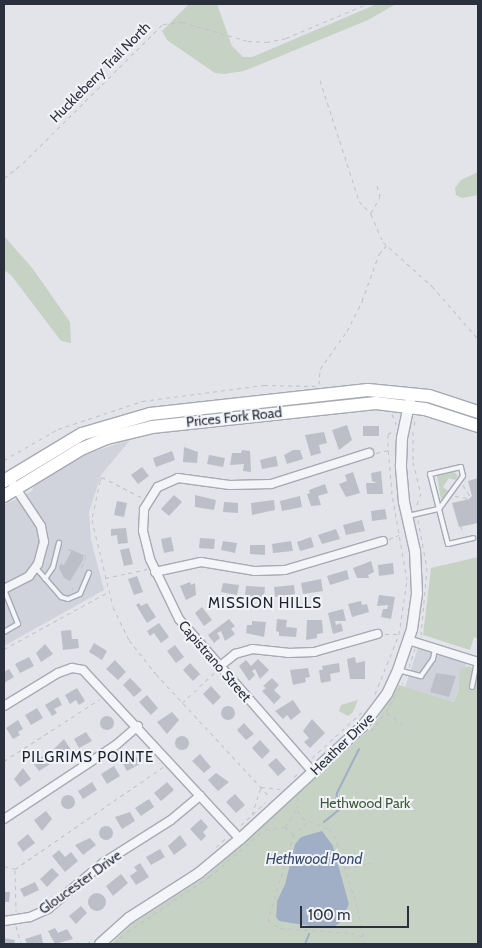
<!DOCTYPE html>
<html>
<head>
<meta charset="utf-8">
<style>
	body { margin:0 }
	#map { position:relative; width:482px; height:948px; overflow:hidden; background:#e2e4e9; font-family:Cabin,sans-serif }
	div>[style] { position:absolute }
	.built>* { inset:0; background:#d0d3db }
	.green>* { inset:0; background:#c6d2c4 }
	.water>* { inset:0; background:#a0aec6 }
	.stream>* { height:2px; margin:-1px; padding:0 1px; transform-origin:1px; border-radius:1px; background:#a0aec6 }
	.building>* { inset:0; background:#bcbfc8 }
	.round { border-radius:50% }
	.path>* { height:1px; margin-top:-0.5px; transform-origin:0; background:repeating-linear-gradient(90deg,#c0c2c8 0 4px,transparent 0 8px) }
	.roads { filter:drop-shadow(1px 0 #a7aab3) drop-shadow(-1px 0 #a7aab3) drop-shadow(0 1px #a7aab3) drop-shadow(0 -1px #a7aab3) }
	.service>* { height:4px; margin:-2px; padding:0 2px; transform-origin:2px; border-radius:2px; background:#f4f5f8 }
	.minor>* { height:8px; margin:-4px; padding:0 4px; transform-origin:4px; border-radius:4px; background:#f4f5f8 }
	.tertiary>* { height:10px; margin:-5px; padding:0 5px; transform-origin:5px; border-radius:5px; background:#f4f5f8 }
	.primary>* { height:12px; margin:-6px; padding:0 6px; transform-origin:6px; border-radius:6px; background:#fff }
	span { translate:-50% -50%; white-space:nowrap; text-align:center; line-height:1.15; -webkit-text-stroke:4px #f1f3f6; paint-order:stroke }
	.street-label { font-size:14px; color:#2b303f }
	.park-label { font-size:14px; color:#3c5a3a }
	.neighbourhood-label { font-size:15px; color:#1d2230; letter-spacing:1px }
	.water-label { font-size:15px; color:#394b70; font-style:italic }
	.frame { position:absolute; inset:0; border:5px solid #2b303f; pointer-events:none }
	.scale { position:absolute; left:300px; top:906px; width:109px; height:22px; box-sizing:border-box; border:2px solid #2b303f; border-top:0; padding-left:6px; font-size:15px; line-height:18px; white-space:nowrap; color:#2b303f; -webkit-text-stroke:4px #f1f3f6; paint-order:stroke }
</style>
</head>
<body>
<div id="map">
	<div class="built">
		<i style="clip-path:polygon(131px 439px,101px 475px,89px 512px,91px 540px,104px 590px,4px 646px,4px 505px,32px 491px,34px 485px,60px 468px,90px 453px)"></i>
		<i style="clip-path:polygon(418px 648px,467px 663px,454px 702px,405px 687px)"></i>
	</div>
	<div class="green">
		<i style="clip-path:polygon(189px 4px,217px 4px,232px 46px,243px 57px,252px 57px,377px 4px,396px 4px,368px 20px,244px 71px,224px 74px,215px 73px,167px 40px,162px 31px)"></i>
		<i style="clip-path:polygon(478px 172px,478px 195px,462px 198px,456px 195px,455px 188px,461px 180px)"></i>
		<i style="clip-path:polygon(4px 236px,33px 269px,70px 322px,71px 343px,61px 341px,11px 275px,4px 270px)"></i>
		<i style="clip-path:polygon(454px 472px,458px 476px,455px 480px,449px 478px,443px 487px,448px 491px,441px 500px,437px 476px)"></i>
		<i style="clip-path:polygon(478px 557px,478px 639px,474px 637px,470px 650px,423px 635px,431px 568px)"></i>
		<i style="clip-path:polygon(evenodd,469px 666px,476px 670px,478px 686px,478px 944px,111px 944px,133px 923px,205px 877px,244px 843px,372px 727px,399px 685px,454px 702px,459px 688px,460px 669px,469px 666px,322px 832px,333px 847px,349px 904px,341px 922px,335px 926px,317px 927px,276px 917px,277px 901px,285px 884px,295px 844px,301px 837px,322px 832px)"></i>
		<i style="clip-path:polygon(358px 700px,353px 712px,348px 716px,339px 711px,341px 705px)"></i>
	</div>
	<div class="water">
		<i style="clip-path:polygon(322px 831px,333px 846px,349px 904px,341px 922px,335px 926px,317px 927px,279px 921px,276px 917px,277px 901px,285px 884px,295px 844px,301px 837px)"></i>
	</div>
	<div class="stream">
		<i style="left:324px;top:822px;width:21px;rotate:-39deg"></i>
		<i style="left:340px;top:809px;width:5px;rotate:-143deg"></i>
		<i style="left:336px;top:806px;width:13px;rotate:-86deg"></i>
		<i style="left:337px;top:793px;width:49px;rotate:-63.4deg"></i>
		<i style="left:305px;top:944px;width:11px;rotate:-68deg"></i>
	</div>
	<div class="building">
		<i style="clip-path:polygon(347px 425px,352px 440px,339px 450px,332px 430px)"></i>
		<i style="clip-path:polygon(363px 426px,379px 426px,379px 436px,363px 436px)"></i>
		<i style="clip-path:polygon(324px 432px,327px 443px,319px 445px,321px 453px,311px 456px,305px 435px)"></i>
		<i style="clip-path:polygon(184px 447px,198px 452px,197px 463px,183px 462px)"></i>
		<i style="clip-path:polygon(242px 450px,250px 451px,251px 472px,243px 471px,244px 464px,230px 465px,232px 453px,241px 453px)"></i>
		<i style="clip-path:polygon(293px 450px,300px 450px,303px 459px,287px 464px,284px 455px)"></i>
		<i style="clip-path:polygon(172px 451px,175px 460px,156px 467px,153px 458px)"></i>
		<i style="clip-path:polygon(209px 455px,225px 458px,223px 467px,207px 464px)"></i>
		<i style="clip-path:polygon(276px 456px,278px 466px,262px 469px,260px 460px)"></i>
		<i style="clip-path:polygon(142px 467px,149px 476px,138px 484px,131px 475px)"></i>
		<i style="clip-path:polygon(381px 471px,383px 494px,367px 494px,366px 483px,377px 483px,372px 481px,371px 473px)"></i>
		<i style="clip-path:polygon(353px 472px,360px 493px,346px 497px,339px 484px,347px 481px,345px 475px)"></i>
		<i style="clip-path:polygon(478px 478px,478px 523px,459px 527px,452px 503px,469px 499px,472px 496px,468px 481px)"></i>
		<i style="clip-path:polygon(325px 484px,328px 493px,318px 496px,321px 505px,311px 506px,307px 494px,310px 493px,309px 490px)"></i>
		<i style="clip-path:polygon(174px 495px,182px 502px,169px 516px,161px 509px)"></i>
		<i style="clip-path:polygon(195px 495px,216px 500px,214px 510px,195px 507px)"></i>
		<i style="clip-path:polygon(300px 496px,302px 507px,282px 511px,280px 501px)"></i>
		<i style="clip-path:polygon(274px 500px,275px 510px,252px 515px,251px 503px)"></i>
		<i style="clip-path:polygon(117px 501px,127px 503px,124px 517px,114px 515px)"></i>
		<i style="clip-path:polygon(224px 502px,238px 503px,238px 513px,223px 512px)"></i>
		<i style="clip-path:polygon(385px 509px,387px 519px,372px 521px,371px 511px)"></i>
		<i style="clip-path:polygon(362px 520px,365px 531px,346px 535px,343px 525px)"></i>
		<i style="clip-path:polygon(126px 528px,128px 543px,118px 544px,117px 535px,111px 536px,111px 529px)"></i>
		<i style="clip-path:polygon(336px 529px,340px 539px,322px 544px,318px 535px)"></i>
		<i style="clip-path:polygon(171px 537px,174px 551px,164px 553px,161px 539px)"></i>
		<i style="clip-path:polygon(311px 537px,314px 547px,300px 551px,297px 542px)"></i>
		<i style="clip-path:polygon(200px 538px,215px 539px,214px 549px,199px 548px)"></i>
		<i style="clip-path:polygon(223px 541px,237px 543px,235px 553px,221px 550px)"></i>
		<i style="clip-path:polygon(291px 541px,293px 551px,273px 553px,272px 544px)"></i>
		<i style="clip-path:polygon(250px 545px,265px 545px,265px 555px,250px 554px)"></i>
		<i style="clip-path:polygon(129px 548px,133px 564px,124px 566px,120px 550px)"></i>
		<i style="clip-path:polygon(72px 550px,83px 555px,83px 560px,70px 581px,64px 578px,59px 568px,60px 564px,64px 565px)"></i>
		<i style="clip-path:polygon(371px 561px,374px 572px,368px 575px,369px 578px,357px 578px,353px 568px)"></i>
		<i style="clip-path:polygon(393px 563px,394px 574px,379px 576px,378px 565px)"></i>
		<i style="clip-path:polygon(347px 570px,349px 579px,330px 585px,327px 576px)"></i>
		<i style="clip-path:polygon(137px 576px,143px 592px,134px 595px,128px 579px)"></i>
		<i style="clip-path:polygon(321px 579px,323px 591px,303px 594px,301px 583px)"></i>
		<i style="clip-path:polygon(190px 582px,191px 585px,195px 583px,196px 595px,186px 600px,180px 586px)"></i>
		<i style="clip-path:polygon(223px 583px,239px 585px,237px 595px,221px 592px)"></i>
		<i style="clip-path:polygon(294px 585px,295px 594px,275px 597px,274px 587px)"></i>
		<i style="clip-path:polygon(246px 586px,265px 587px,264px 597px,245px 596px)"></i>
		<i style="clip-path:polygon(379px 595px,395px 597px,391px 619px,381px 617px,383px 609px,387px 609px,388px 605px,377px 606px)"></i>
		<i style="clip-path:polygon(361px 601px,362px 605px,367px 604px,369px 612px,352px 617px,348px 604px)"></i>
		<i style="clip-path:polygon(139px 603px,141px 606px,147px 603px,156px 617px,147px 623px,136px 605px)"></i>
		<i style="clip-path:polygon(202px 607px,212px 620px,204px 626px,195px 613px)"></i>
		<i style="clip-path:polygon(343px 609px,346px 621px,335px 621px,336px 625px,341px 623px,343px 631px,333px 634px,328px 613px)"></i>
		<i style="clip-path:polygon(229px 619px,235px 626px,231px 629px,235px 634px,225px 641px,221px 631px,217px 633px,220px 638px,214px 643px,208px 635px)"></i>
		<i style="clip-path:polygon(277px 619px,287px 620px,286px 627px,297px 628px,296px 637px,279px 636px,279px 632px,276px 631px)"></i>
		<i style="clip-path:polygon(307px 620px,322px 620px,323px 633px,317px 634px,317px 638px,306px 640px)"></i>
		<i style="clip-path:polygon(252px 621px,266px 622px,264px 637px,246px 633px,247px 625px,252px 625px)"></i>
		<i style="clip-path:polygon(159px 623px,169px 637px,161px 643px,154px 633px,150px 636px,147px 631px)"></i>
		<i style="clip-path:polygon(71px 630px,72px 639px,78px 639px,79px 648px,63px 650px,61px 631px)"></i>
		<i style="clip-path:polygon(94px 643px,107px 651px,102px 660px,89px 652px)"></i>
		<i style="clip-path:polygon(45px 644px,53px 654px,41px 662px,36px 653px)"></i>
		<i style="clip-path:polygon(175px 645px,184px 657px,176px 663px,167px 651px)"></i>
		<i style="clip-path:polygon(29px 657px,34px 666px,20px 673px,15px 664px)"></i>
		<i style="clip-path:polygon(355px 657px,356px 663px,365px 661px,365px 679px,350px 679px,347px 659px)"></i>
		<i style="clip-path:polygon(258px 659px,269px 670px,260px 679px,255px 669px,252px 671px,255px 675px,249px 681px,239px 666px,246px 660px,251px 666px)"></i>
		<i style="clip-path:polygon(115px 660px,126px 672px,118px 680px,106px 669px)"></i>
		<i style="clip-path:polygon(190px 663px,200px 674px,193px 681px,183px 670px)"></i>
		<i style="clip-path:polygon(339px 663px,340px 672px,330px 674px,331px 681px,321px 683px,319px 670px,323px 670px,322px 666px)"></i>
		<i style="clip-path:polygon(308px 668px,310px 677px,305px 678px,306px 682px,293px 685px,290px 670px)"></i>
		<i style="clip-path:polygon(9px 669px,14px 677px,4px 683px,4px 672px)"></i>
		<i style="clip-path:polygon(436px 673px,456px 676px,449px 697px,430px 692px)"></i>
		<i style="clip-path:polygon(130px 678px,142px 690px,134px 697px,123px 685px)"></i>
		<i style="clip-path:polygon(272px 678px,279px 685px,274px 690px,281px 697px,274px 704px,262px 691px,266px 688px,263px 686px)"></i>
		<i style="clip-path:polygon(211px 686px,221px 697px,213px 705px,203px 694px)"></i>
		<i style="clip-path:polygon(77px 688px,85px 701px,79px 705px,76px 700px,70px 704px,65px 695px)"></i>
		<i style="clip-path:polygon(147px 695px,158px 708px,151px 715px,139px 702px)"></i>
		<i style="clip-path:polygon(58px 697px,62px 705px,54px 709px,57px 713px,52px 716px,45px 705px)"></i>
		<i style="clip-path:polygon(293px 700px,301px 712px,291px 720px,287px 715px,283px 719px,275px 711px)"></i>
		<i class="round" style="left:221px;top:706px;width:14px;height:14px"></i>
		<i style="clip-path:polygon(37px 708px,43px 718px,31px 725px,25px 715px)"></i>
		<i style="clip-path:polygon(172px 712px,179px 720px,167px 734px,157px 722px)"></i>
		<i class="round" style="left:100px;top:716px;width:14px;height:14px"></i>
		<i style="clip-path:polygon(312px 719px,325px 733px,310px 748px,304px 742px,309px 738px,303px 731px)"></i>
		<i style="clip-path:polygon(18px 720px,23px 729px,18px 732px,20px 735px,13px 739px,6px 728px)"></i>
		<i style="clip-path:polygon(244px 723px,254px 734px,246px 740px,237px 730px)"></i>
		<i style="clip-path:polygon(86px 732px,92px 741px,79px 748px,74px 739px)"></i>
		<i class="round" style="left:175px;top:736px;width:14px;height:14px"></i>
		<i style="clip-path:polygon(64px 739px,72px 751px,59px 759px,53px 750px)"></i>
		<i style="clip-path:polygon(260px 740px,270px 751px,262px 759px,252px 748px)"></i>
		<i style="clip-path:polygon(46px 754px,52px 763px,39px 771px,33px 763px)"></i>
		<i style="clip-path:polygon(200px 754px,211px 767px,204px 773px,192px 761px)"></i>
		<i style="clip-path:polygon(135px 755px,140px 764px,127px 771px,122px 762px)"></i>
		<i style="clip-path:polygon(276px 758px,286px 769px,278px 776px,268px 765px)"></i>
		<i style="clip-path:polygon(114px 766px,120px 776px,107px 784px,101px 774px)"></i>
		<i style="clip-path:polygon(23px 768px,31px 779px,20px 787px,14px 779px)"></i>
		<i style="clip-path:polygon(216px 773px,229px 782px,218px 791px,208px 780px)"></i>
		<i style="clip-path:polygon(92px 782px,97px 790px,83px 799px,78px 791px)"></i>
		<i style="clip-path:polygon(167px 782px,174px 790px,161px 801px,154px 793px)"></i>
		<i style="clip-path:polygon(235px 794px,245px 805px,236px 813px,226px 802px)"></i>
		<i class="round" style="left:61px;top:795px;width:14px;height:14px"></i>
		<i style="clip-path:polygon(149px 799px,154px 807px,141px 816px,135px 808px)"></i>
		<i style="clip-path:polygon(46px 811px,52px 819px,42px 831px,34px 820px)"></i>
		<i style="clip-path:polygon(130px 812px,135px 821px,122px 829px,115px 817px)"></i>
		<i style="clip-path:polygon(201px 819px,208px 827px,203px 832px,206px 836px,201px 841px,190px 829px)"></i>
		<i class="round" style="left:99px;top:826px;width:14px;height:14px"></i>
		<i style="clip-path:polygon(28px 834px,35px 843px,23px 852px,17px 843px)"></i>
		<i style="clip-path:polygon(180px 835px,187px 845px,174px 855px,168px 846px)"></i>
		<i style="clip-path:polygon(90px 838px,96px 845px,83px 855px,75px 845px)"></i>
		<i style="clip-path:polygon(160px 849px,165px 857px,151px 865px,146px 857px)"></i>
		<i style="clip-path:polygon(59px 850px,65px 857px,71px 852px,78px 861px,65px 872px,52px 856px)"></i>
		<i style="clip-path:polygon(140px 863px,149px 877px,136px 885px,130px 876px,137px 871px,134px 867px)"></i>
		<i style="clip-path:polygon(52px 868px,59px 875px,47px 887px,40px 879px)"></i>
		<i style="clip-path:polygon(121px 874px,128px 883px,113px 896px,106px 886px)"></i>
		<i style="clip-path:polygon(35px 882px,39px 890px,24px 897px,20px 889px)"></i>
		<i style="clip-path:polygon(4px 892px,10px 892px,9px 902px,4px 902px)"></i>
		<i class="round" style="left:88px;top:893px;width:18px;height:18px"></i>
		<i style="clip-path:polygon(81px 906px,87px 913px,76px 924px,69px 916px)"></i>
		<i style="clip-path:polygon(55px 928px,58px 933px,67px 929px,73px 939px,55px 944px,48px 931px)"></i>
		<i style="clip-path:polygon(41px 934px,43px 943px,27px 944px,25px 939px)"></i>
		<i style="clip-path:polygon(4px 938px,15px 940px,14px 944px,4px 944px)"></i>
	</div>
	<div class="path">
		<i style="left:320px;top:80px;width:127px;rotate:72.1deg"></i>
		<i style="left:359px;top:201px;width:18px;rotate:47deg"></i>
		<i style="left:371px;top:214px;width:30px;rotate:67deg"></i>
		<i style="left:383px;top:242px;width:66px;rotate:41.9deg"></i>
		<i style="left:432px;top:286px;width:70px;rotate:49deg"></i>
		<i style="left:4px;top:178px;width:24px;rotate:-38deg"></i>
		<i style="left:23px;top:163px;width:197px;rotate:-44.8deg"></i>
		<i style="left:163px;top:24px;width:19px;rotate:-6deg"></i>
		<i style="left:182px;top:22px;width:69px;rotate:16.1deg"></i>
		<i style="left:248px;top:41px;width:18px;rotate:3deg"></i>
		<i style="left:266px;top:42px;width:20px;rotate:-11deg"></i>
		<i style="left:286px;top:38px;width:88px;rotate:-22.8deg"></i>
		<i style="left:371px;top:213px;width:18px;rotate:-61deg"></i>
		<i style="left:380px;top:197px;width:12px;rotate:-104deg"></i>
		<i style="left:319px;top:384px;width:15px;rotate:-86deg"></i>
		<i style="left:320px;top:369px;width:47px;rotate:-54.6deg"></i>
		<i style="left:347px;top:331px;width:34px;rotate:-63deg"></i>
		<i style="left:362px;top:301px;width:50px;rotate:-70.1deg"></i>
		<i style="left:379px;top:254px;width:11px;rotate:-49deg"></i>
		<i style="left:392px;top:414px;width:11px;rotate:68deg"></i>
		<i style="left:414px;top:425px;width:7px;rotate:-74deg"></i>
		<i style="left:413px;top:432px;width:30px;rotate:90deg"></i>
		<i style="left:413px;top:462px;width:32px;rotate:76deg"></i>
		<i style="left:421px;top:493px;width:15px;rotate:110deg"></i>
		<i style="left:376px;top:453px;width:13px;rotate:-13deg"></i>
		<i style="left:4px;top:460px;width:62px;rotate:-29.9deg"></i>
		<i style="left:58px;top:429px;width:89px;rotate:-18.4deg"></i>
		<i style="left:142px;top:401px;width:123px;rotate:-7.5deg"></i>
		<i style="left:264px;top:385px;width:51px;rotate:1.1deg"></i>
		<i style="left:463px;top:485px;width:13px;rotate:58deg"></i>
		<i style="left:455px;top:496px;width:13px;rotate:9deg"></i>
		<i style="left:141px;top:497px;width:44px;rotate:-152.9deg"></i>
		<i style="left:102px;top:477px;width:4px;rotate:117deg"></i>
		<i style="left:100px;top:481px;width:40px;rotate:102deg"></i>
		<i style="left:92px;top:520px;width:89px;rotate:76.4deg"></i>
		<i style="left:113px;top:607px;width:37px;rotate:64deg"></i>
		<i style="left:129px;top:640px;width:43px;rotate:51.5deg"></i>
		<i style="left:156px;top:674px;width:166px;rotate:47.2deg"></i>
		<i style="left:418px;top:520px;width:49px;rotate:79.4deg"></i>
		<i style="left:427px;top:568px;width:67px;rotate:95.1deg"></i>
		<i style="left:461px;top:526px;width:8px;rotate:76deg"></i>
		<i style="left:389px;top:539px;width:11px;rotate:-22deg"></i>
		<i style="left:68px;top:549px;width:19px;rotate:21deg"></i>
		<i style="left:86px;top:556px;width:14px;rotate:111deg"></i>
		<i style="left:105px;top:578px;width:43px;rotate:-12.1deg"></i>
		<i style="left:72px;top:590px;width:3px;rotate:-72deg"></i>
		<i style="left:385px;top:634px;width:14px"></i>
		<i style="left:4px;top:649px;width:119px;rotate:-28.7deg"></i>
		<i style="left:409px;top:667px;width:19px;rotate:-72deg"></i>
		<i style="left:375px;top:694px;width:65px;rotate:-68.2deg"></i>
		<i style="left:399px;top:634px;width:55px;rotate:-81.6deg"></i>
		<i style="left:407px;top:580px;width:87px;rotate:-99.9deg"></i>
		<i style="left:392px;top:494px;width:48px;rotate:-94.8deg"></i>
		<i style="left:388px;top:446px;width:12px;rotate:-90deg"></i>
		<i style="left:388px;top:434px;width:8px;rotate:-30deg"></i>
		<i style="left:182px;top:703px;width:44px;rotate:-43.2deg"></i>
		<i style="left:387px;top:713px;width:19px;rotate:36deg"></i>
		<i style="left:371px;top:731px;width:24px;rotate:-52deg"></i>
		<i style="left:386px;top:712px;width:34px;rotate:-60deg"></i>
		<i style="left:312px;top:758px;width:67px;rotate:-42.6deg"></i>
		<i style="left:4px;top:761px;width:114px;rotate:-32.9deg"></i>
		<i style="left:294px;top:777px;width:7px;rotate:-45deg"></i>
		<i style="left:298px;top:797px;width:13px;rotate:94deg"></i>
		<i style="left:297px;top:810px;width:9px;rotate:58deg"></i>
		<i style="left:302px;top:818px;width:29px;rotate:22deg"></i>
		<i style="left:329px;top:829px;width:8px;rotate:50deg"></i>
		<i style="left:334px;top:835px;width:78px;rotate:72deg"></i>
		<i style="left:358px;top:909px;width:36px;rotate:79deg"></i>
		<i style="left:252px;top:815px;width:29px;rotate:-72deg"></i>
		<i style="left:261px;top:787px;width:19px;rotate:6deg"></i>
		<i style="left:307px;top:822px;width:18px;rotate:137deg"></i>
		<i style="left:294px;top:834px;width:90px;rotate:106.8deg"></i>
		<i style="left:268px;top:920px;width:14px;rotate:34deg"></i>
		<i style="left:280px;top:928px;width:71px;rotate:4deg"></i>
		<i style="left:351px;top:933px;width:15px;rotate:16deg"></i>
		<i style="left:241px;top:825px;width:33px;rotate:-43deg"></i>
		<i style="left:285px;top:827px;width:11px;rotate:41deg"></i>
		<i style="left:265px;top:830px;width:20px;rotate:-9deg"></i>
		<i style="left:285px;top:827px;width:20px;rotate:-57deg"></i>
		<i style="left:216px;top:847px;width:12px;rotate:-42deg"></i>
		<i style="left:4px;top:866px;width:11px;rotate:15deg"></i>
		<i style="left:15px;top:869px;width:180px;rotate:-34.6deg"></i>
		<i style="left:346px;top:868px;width:26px;rotate:-11deg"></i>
		<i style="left:15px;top:870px;width:41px;rotate:88.6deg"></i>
		<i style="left:16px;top:926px;width:19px;rotate:74deg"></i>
		<i style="left:127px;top:932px;width:99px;rotate:-33.9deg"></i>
		<i style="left:209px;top:877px;width:72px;rotate:-40.5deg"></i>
		<i style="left:87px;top:944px;width:8px;rotate:-45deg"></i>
		<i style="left:115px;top:944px;width:11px;rotate:-49deg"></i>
	</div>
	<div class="roads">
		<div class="service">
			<i style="left:408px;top:516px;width:32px;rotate:-13deg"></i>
			<i style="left:439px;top:509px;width:41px;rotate:-54deg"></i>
			<i style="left:463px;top:476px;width:9px;rotate:-103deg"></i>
			<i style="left:461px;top:467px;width:32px;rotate:167deg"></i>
			<i style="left:430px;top:474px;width:72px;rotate:75.6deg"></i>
			<i style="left:448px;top:544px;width:26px;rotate:-13deg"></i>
			<i style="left:36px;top:568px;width:38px;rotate:49deg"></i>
			<i style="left:61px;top:597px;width:7px;rotate:16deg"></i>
			<i style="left:68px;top:599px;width:13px;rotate:-23deg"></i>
			<i style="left:80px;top:594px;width:23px;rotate:-67deg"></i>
			<i style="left:45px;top:579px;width:14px;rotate:-56deg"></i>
			<i style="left:53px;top:567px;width:25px;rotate:-76deg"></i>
			<i style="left:4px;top:632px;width:16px;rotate:-30deg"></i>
			<i style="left:18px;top:624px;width:38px;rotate:-112deg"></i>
			<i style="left:398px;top:670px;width:24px;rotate:15deg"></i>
			<i style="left:421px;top:676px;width:21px;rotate:-55deg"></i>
			<i style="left:433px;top:659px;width:10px;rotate:-79deg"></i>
			<i style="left:472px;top:687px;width:26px;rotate:-79deg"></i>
		</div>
		<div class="minor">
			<i style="left:155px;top:572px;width:47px;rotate:-12.3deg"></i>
			<i style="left:201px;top:562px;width:55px;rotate:9.5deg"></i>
			<i style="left:255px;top:571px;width:30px;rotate:-2deg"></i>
			<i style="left:285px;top:570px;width:102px;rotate:-16.5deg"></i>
			<i style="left:4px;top:589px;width:28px;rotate:-27deg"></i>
			<i style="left:29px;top:576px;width:15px;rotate:-53deg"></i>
			<i style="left:38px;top:564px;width:23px;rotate:-75deg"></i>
			<i style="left:44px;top:542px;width:16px;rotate:-101deg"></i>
			<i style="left:41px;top:526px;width:58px;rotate:-123.7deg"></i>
			<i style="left:408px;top:640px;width:73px;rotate:17.4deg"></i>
			<i style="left:219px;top:667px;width:21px;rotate:-39deg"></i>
			<i style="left:235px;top:654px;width:18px;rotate:-16deg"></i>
			<i style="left:252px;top:649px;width:36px;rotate:6deg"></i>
			<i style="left:288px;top:653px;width:26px;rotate:-2deg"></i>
			<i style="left:314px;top:652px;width:66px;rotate:-15.9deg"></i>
			<i style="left:4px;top:706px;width:63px;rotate:-31.4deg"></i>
			<i style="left:58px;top:673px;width:15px;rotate:-20deg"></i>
			<i style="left:72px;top:668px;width:11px;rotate:10deg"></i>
			<i style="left:83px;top:670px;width:231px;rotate:47.1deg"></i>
			<i style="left:313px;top:772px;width:203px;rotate:-131.2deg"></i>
			<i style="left:179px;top:619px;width:67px;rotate:-115.8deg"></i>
			<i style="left:150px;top:559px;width:29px;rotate:-104deg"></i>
			<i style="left:143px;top:531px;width:22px;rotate:-87deg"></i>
			<i style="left:144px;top:509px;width:26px;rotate:-58deg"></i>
			<i style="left:158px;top:487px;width:22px;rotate:-24deg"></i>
			<i style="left:178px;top:478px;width:52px;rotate:7.7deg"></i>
			<i style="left:230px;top:485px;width:41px;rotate:-1.4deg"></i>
			<i style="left:271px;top:484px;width:103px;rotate:-17.6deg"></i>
			<i style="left:4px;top:819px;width:134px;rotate:-33.5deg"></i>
			<i style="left:116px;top:745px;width:29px;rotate:-41deg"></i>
			<i style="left:4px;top:921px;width:26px;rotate:-9deg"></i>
			<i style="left:30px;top:917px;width:20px;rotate:-24deg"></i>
			<i style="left:48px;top:909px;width:72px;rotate:-39.9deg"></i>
			<i style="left:103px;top:863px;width:80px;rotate:-32.3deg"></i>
			<i style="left:171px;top:820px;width:38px;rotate:-40deg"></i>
		</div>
		<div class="tertiary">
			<i style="left:100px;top:944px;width:39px;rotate:-42deg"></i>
			<i style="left:129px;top:918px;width:83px;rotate:-32.7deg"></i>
			<i style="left:199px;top:873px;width:53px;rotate:-39.7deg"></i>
			<i style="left:240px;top:839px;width:166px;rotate:-42.6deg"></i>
			<i style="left:362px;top:727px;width:41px;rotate:-52.9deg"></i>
			<i style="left:387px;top:694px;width:26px;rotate:-65deg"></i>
			<i style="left:398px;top:670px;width:43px;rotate:-71.1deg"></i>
			<i style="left:412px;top:629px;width:36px;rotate:-82deg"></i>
			<i style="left:417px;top:593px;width:42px;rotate:-92.7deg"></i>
			<i style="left:415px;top:551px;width:50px;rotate:-102.7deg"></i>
			<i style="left:404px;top:502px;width:37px;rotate:-95deg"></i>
			<i style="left:401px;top:465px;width:27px;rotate:-88deg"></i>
			<i style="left:402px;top:438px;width:40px;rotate:-78deg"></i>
		</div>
		<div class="primary">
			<i style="left:4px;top:481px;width:91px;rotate:-31.1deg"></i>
			<i style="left:82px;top:434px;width:71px;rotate:-16.4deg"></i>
			<i style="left:150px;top:414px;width:219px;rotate:-6.3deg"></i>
			<i style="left:368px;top:390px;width:61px;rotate:5.6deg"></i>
			<i style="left:429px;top:396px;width:52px;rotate:18.1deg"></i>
			<i style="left:4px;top:496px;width:90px;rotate:-31.4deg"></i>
			<i style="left:81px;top:449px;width:28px;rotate:-23deg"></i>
			<i style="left:107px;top:438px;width:46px;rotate:-13.7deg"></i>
			<i style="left:152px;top:427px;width:225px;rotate:-6.1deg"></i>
			<i style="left:376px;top:403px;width:49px;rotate:7deg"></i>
			<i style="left:425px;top:409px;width:56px;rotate:17.8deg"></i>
		</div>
	</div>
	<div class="street-label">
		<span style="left:100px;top:72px;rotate:-45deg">Huckleberry Trail North</span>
		<span style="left:234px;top:417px;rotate:-6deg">Prices Fork Road</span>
		<span style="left:215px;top:661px;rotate:49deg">Capistrano Street</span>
		<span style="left:342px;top:744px;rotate:-44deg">Heather Drive</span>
		<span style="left:80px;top:882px;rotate:-36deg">Gloucester Drive</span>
	</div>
	<div class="park-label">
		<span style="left:365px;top:803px">Hethwood Park</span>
	</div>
	<div class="neighbourhood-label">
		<span style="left:265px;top:604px">MISSION HILLS</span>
		<span style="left:88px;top:758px">PILGRIMS POINTE</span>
	</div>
	<div class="water-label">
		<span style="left:314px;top:860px">Hethwood Pond</span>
	</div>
	<div class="frame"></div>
	<div class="scale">100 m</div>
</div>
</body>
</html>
